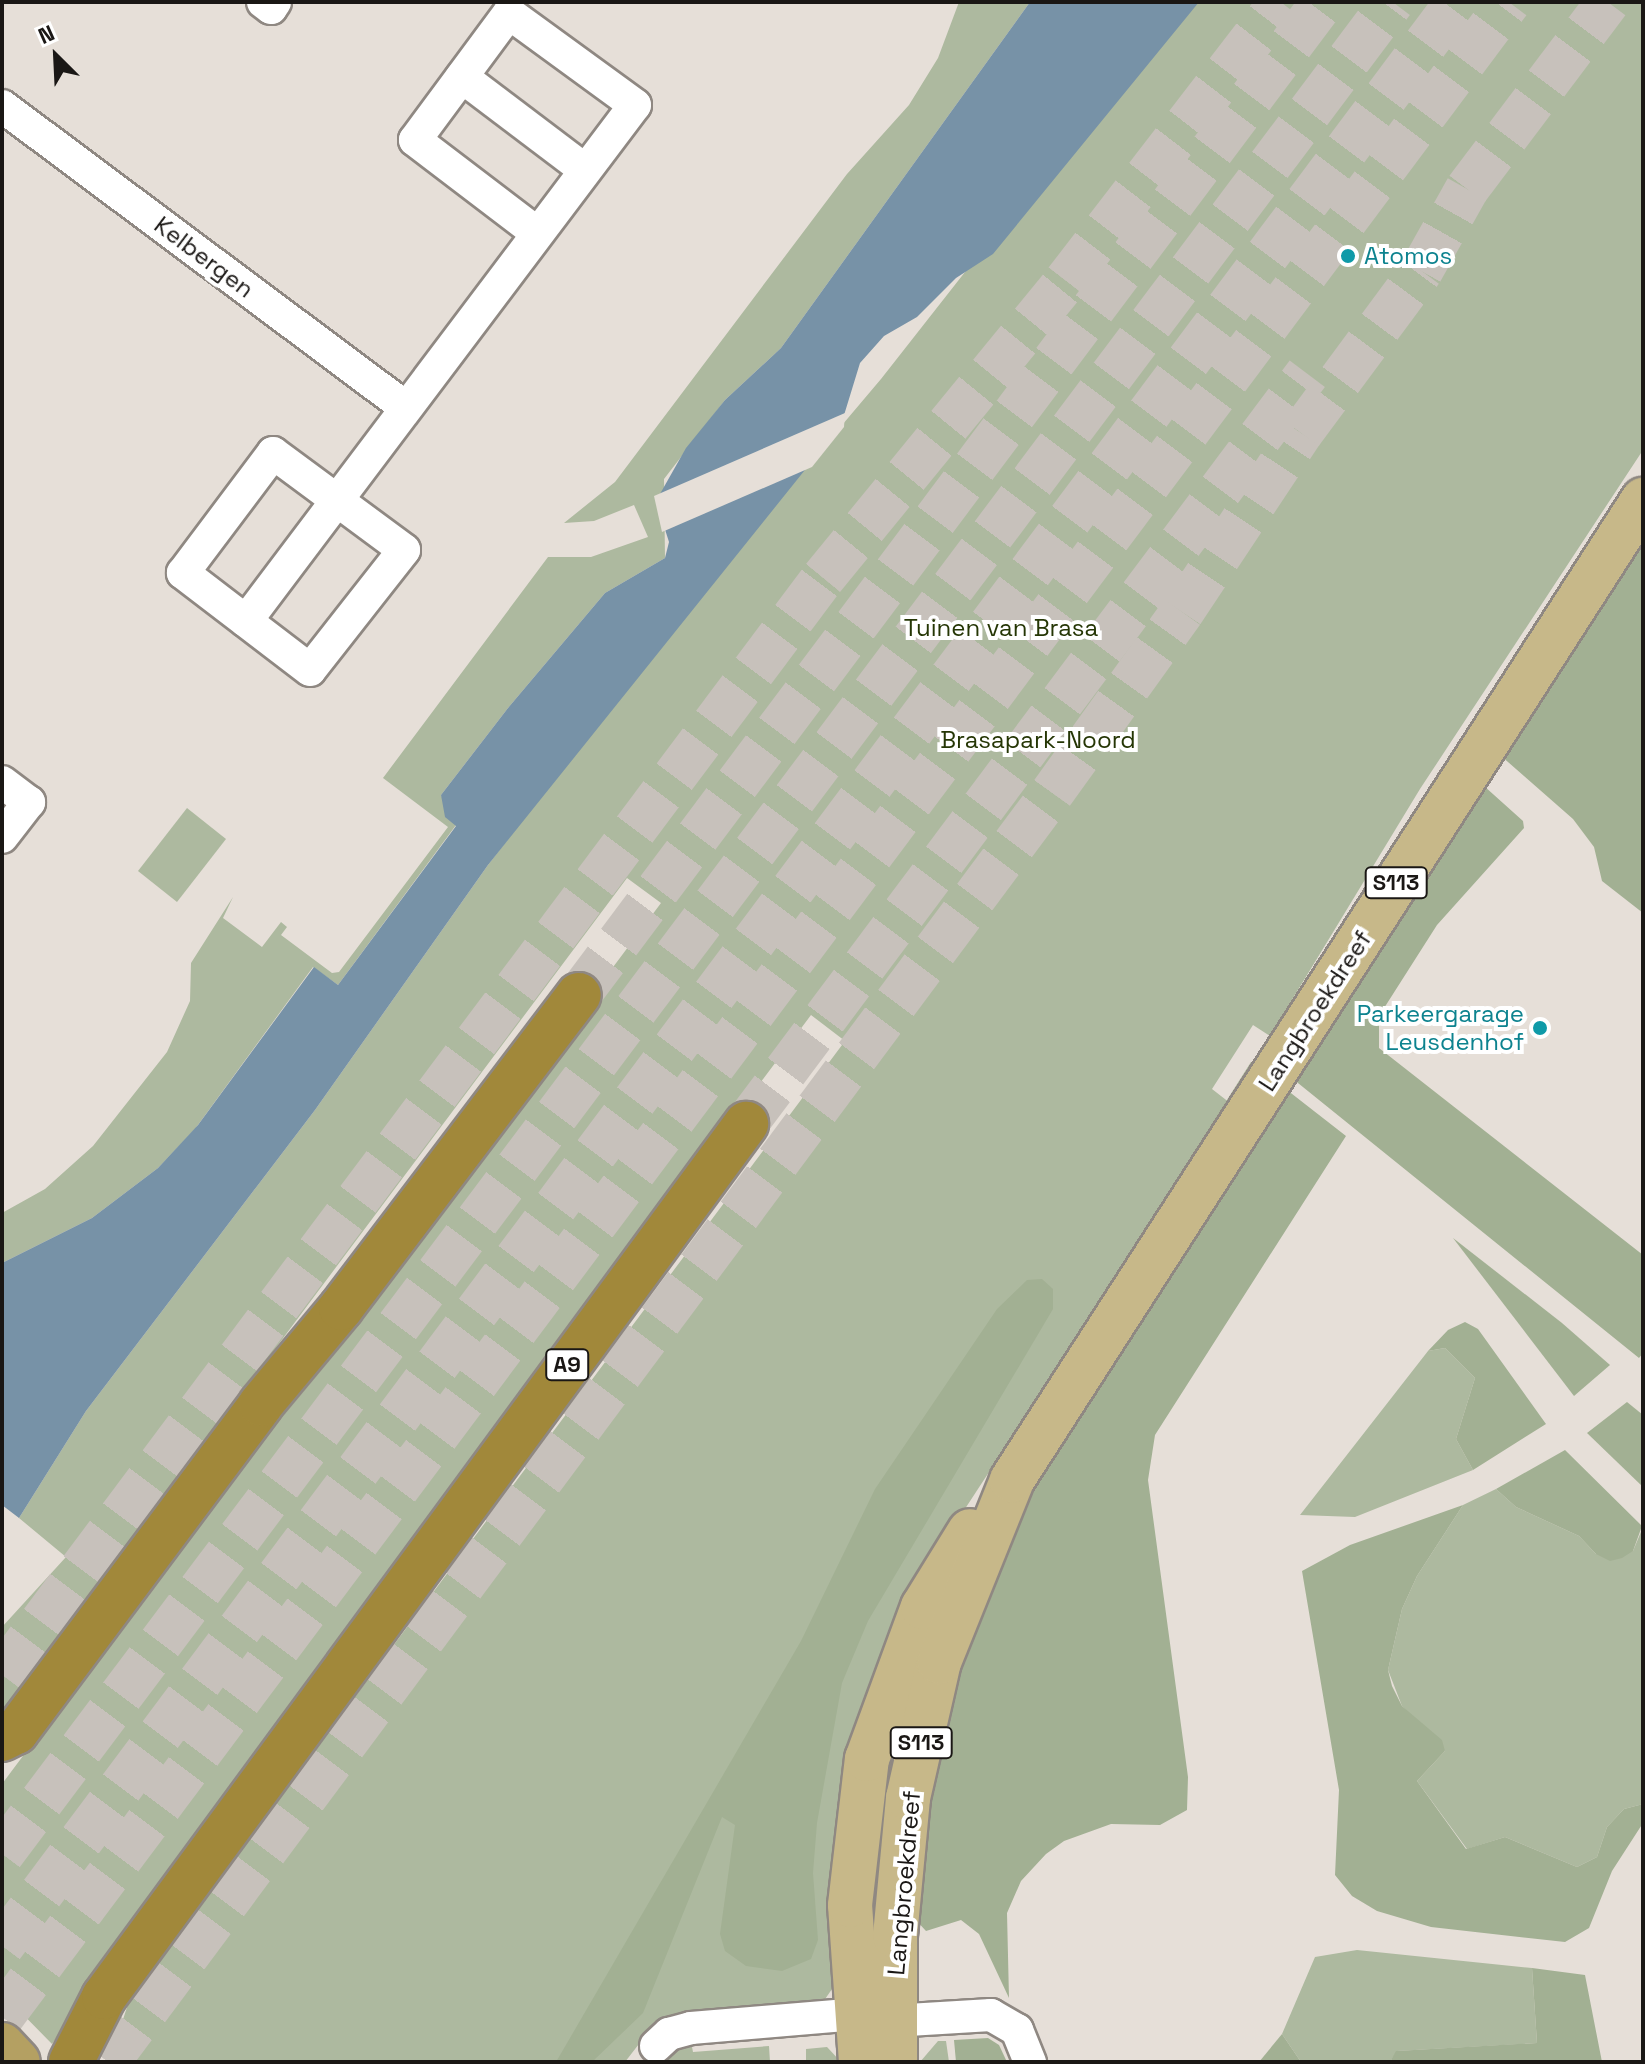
<!DOCTYPE html>
<html>
<head>
<meta charset="utf-8">
<style>
	body { margin:0 }
	#map { position:relative; width:1645px; height:2064px; overflow:hidden; background:#e6dfd8; font-family:"Space Grotesk",sans-serif }
	div>[style] { position:absolute }
	.green>* { inset:0; background:#adb99f }
	.forest>* { inset:0; background:#a2b093 }
	.water>* { inset:0; background:#7792a7 }
	.pier>* { inset:0; background:#e6dfd8 }
	.motorway-tunnel>* { height:44px; margin-top:-22px; transform-origin:0; background:repeating-linear-gradient(90deg,#c7c1bb 0 44px,transparent 0 66px) }
	.roads { filter:drop-shadow(2px 0 #8f8882) drop-shadow(-2px 0 #8f8882) drop-shadow(0 2px #8f8882) drop-shadow(0 -2px #8f8882) }
	.minor>* { height:32px; margin:-16px; padding:0 16px; transform-origin:16px; border-radius:16px; background:#fff }
	.primary>* { height:44px; margin:-22px; padding:0 22px; transform-origin:22px; border-radius:22px; background:#c7b889 }
	.trunk>* { height:44px; margin:-22px; padding:0 22px; transform-origin:22px; border-radius:22px; background:#b4a062 }
	.motorway>* { height:44px; margin:-22px; padding:0 22px; transform-origin:22px; border-radius:22px; background:#a1883a }
	.dots>* { width:22px; height:22px; translate:-50% -50%; box-sizing:border-box; border:4px solid #fff; border-radius:50% }
	span { translate:-50% -50%; white-space:nowrap; text-align:center; line-height:1.15; -webkit-text-stroke:8px #fff; paint-order:stroke }
	.shield-label span { padding:2px 6px; background:#fff; border:2px solid; border-radius:6px; -webkit-text-stroke-width:0 }
	.shield-label { font-size:22px; color:#1a1715; font-weight:700 }
	.culture-label { font-size:24px; color:#0d838f }
	.left { translate:0 -50%; text-align:left }
	.right { translate:-100% -50%; text-align:right }
	.street-label { font-size:24px; color:#1a1715 }
	.park-label { font-size:24px; color:#253605 }
	.frame { position:absolute; inset:0; border:4px solid #1a1715; pointer-events:none }
	.north { position:absolute; left:16px; top:16px; width:80px; height:80px; -webkit-text-stroke:6px #fff; paint-order:stroke; rotate:336deg; font-size:22px; font-weight:700; line-height:32px; text-align:center; color:#1a1715 }
	.north::after { content:''; display:block; margin:auto; width:28px; height:36px; background:#1a1715; clip-path:polygon(50% 0,100% 100%,50% 72%,0 100%) }
</style>
</head>
<body>
<div id="map">
	<div class="green">
		<i style="clip-path:polygon(959px 2px,1030px 2px,781px 348px,725px 400px,664px 479px,665px 558px,605px 593px,508px 708px,441px 795px,456px 825px,338px 985px,313px 967px,195px 1129px,158px 1168px,92px 1218px,2px 1263px,2px 1213px,45px 1189px,93px 1146px,167px 1052px,190px 1001px,191px 963px,233px 897px,223px 918px,262px 947px,281px 922px,287px 927px,281px 935px,332px 973px,339px 972px,448px 827px,383px 778px,548px 557px,591px 557px,648px 537px,634px 505px,594px 521px,564px 523px,615px 482px,847px 174px,909px 105px,938px 58px)"></i>
		<i style="clip-path:polygon(1177px 2px,1643px 2px,1643px 450px,1420px 789px,1270px 1036px,1253px 1025px,1212px 1089px,1230px 1103px,959px 1518px,905px 1621px,839px 1979px,823px 2002px,677px 2015px,649px 2031px,625px 2062px,109px 2062px,130px 1998px,845px 1041px,811px 1015px,183px 1855px,52px 2044px,2px 1993px,2px 1784px,661px 903px,627px 878px,2px 1714px,2px 1627px,66px 1557px,19px 1518px,86px 1411px,315px 1110px,488px 865px,678px 619px,881px 379px)"></i>
		<i style="clip-path:polygon(187px 808px,226px 839px,177px 902px,138px 871px)"></i>
		<i style="clip-path:polygon(1445px 1348px,1475px 1378px,1456px 1439px,1473px 1470px,1355px 1517px,1300px 1515px,1428px 1351px)"></i>
		<i style="clip-path:polygon(1496px 1489px,1516px 1507px,1579px 1536px,1596px 1554px,1633px 1551px,1643px 1527px,1643px 1804px,1624px 1809px,1607px 1827px,1597px 1857px,1577px 1867px,1505px 1837px,1467px 1849px,1417px 1781px,1445px 1751px,1402px 1706px,1388px 1670px,1402px 1609px,1417px 1576px,1463px 1505px)"></i>
		<i style="clip-path:polygon(1357px 1950px,1532px 1968px,1537px 2043px,1397px 2051px,1390px 2062px,1301px 2062px,1282px 2034px,1315px 1957px)"></i>
		<i style="clip-path:polygon(938px 2041px,946px 2041px,949px 2062px,920px 2062px)"></i>
		<i style="clip-path:polygon(691px 2042px,693px 2052px,769px 2046px,770px 2062px,661px 2062px,668px 2052px)"></i>
		<i style="clip-path:polygon(827px 2047px,841px 2062px,806px 2062px,806px 2049px)"></i>
	</div>
	<div class="forest">
		<i style="clip-path:polygon(1643px 536px,1643px 913px,1602px 881px,1594px 847px,1573px 819px,1500px 755px)"></i>
		<i style="clip-path:polygon(1484px 786px,1523px 821px,1524px 828px,1437px 925px,1379px 1016px,1379px 1048px,1643px 1255px,1643px 1353px,1639px 1358px,1293px 1079px)"></i>
		<i style="clip-path:polygon(1251px 1062px,1346px 1136px,1155px 1435px,1148px 1480px,1188px 1777px,1187px 1810px,1160px 1825px,1111px 1824px,1064px 1841px,1046px 1854px,1021px 1881px,1007px 1913px,1009px 1998px,979px 1934px,961px 1920px,926px 1931px,914px 1918px,904px 1735px,1006px 1449px)"></i>
		<i style="clip-path:polygon(1453px 1238px,1562px 1323px,1610px 1365px,1574px 1396px)"></i>
		<i style="clip-path:polygon(1042px 1279px,1053px 1289px,1053px 1309px,868px 1621px,842px 1683px,817px 1823px,813px 1873px,818px 1940px,811px 1959px,782px 1971px,746px 1966px,725px 1951px,720px 1934px,735px 1825px,722px 1817px,643px 2013px,592px 2062px,556px 2062px,801px 1641px,875px 1489px,997px 1309px,1027px 1280px)"></i>
		<i style="clip-path:polygon(1465px 1322px,1478px 1329px,1546px 1424px,1473px 1470px,1456px 1439px,1475px 1378px,1445px 1348px,1428px 1351px,1448px 1330px)"></i>
		<i style="clip-path:polygon(1627px 1402px,1643px 1415px,1643px 1487px,1587px 1433px)"></i>
		<i style="clip-path:polygon(1565px 1450px,1642px 1526px,1633px 1551px,1622px 1558px,1610px 1561px,1596px 1554px,1579px 1536px,1516px 1507px,1496px 1489px)"></i>
		<i style="clip-path:polygon(1463px 1505px,1417px 1576px,1402px 1609px,1388px 1670px,1392px 1686px,1402px 1706px,1442px 1740px,1445px 1751px,1417px 1781px,1466px 1849px,1505px 1837px,1577px 1867px,1597px 1857px,1607px 1827px,1624px 1809px,1643px 1804px,1643px 1823px,1612px 1871px,1589px 1928px,1565px 1942px,1431px 1927px,1377px 1911px,1352px 1896px,1335px 1875px,1339px 1790px,1302px 1571px,1350px 1545px)"></i>
		<i style="clip-path:polygon(1532px 1968px,1585px 1975px,1602px 2062px,1390px 2062px,1396px 2051px,1537px 2043px)"></i>
		<i style="clip-path:polygon(1282px 2034px,1301px 2062px,1259px 2062px)"></i>
		<i style="clip-path:polygon(988px 2038px,999px 2045px,1007px 2062px,956px 2062px,954px 2040px)"></i>
	</div>
	<div class="water">
		<i style="clip-path:polygon(1030px 2px,1199px 2px,993px 254px,956px 278px,917px 317px,884px 336px,860px 363px,841px 425px,488px 865px,315px 1110px,86px 1411px,19px 1518px,2px 1505px,2px 1263px,92px 1218px,158px 1168px,198px 1125px,314px 967px,338px 985px,456px 826px,445px 817px,441px 795px,508px 708px,605px 593px,665px 558px,669px 542px,656px 501px,686px 448px,725px 400px,781px 348px)"></i>
	</div>
	<div class="pier">
		<i style="clip-path:polygon(845px 413px,844px 427px,812px 467px,662px 532px,654px 496px)"></i>
	</div>
	<div class="motorway-tunnel">
		<i style="left:579px;top:995px;width:1241px;rotate:-53.16deg"></i>
		<i style="left:746px;top:1124px;width:937px;rotate:-53.2deg"></i>
		<i style="left:2px;top:1675px;width:1370px;rotate:-53.19deg"></i>
		<i style="left:823px;top:578px;width:384px;rotate:-50.7deg"></i>
		<i style="left:1066px;top:281px;width:352px;rotate:-52.4deg"></i>
		<i style="left:2px;top:1854px;width:2316px;rotate:-53.11deg"></i>
		<i style="left:2px;top:1946px;width:2428px;rotate:-53.19deg"></i>
		<i style="left:2px;top:2017px;width:2516px;rotate:-53.21deg"></i>
		<i style="left:108px;top:2062px;width:1582px;rotate:-53.35deg"></i>
		<i style="left:1052px;top:793px;width:223px;rotate:-54.3deg"></i>
		<i style="left:1182px;top:612px;width:215px;rotate:-56.4deg"></i>
		<i style="left:1301px;top:433px;width:202px;rotate:-53.5deg"></i>
		<i style="left:1421px;top:271px;width:94px;rotate:-60.7deg"></i>
		<i style="left:1467px;top:189px;width:234px;rotate:-53deg"></i>
	</div>
	<div class="roads">
		<div class="minor">
			<i style="left:263px;top:2px;width:10px;rotate:37deg"></i>
			<i style="left:271px;top:8px;width:7px;rotate:-56deg"></i>
			<i style="left:462px;top:77px;width:154px;rotate:37.1deg"></i>
			<i style="left:2px;top:106px;width:503px;rotate:36.76deg"></i>
			<i style="left:273px;top:453px;width:163px;rotate:36.5deg"></i>
			<i style="left:404px;top:550px;width:152px;rotate:128.1deg"></i>
			<i style="left:310px;top:670px;width:160px;rotate:-142.6deg"></i>
			<i style="left:183px;top:573px;width:150px;rotate:-53.1deg"></i>
			<i style="left:246px;top:621px;width:646px;rotate:-52.99deg"></i>
			<i style="left:635px;top:105px;width:156px;rotate:-143.9deg"></i>
			<i style="left:509px;top:13px;width:158px;rotate:126.5deg"></i>
			<i style="left:415px;top:140px;width:153px;rotate:37.3deg"></i>
			<i style="left:2px;top:782px;width:34px;rotate:37deg"></i>
			<i style="left:29px;top:802px;width:44px;rotate:127.6deg"></i>
			<i style="left:656px;top:2046px;width:18px;rotate:-43deg"></i>
			<i style="left:669px;top:2034px;width:23px;rotate:-15deg"></i>
			<i style="left:691px;top:2028px;width:166px;rotate:-4.8deg"></i>
			<i style="left:856px;top:2014px;width:52px;rotate:6.6deg"></i>
			<i style="left:908px;top:2020px;width:83px;rotate:-3.4deg"></i>
			<i style="left:991px;top:2015px;width:30px;rotate:30deg"></i>
			<i style="left:1017px;top:2030px;width:35px;rotate:68deg"></i>
		</div>
		<div class="primary">
			<i style="left:861px;top:2062px;width:157px;rotate:-94deg"></i>
			<i style="left:850px;top:1905px;width:147px;rotate:-83.4deg"></i>
			<i style="left:867px;top:1759px;width:162px;rotate:-69.8deg"></i>
			<i style="left:923px;top:1607px;width:89px;rotate:-58.3deg"></i>
			<i style="left:895px;top:2062px;width:126px;rotate:-90deg"></i>
			<i style="left:895px;top:1936px;width:139px;rotate:-84.6deg"></i>
			<i style="left:908px;top:1798px;width:139px;rotate:-77.2deg"></i>
			<i style="left:939px;top:1662px;width:196px;rotate:-68.1deg"></i>
			<i style="left:1012px;top:1480px;width:1166px;rotate:-57.22deg"></i>
		</div>
		<div class="trunk">
			<i style="left:2px;top:2045px;width:23px;rotate:47deg"></i>
		</div>
		<div class="motorway">
			<i style="left:2px;top:1739px;width:16px;rotate:-27deg"></i>
			<i style="left:16px;top:1732px;width:409px;rotate:-53.2deg"></i>
			<i style="left:261px;top:1404px;width:125px;rotate:-50.2deg"></i>
			<i style="left:341px;top:1308px;width:393px;rotate:-52.8deg"></i>
			<i style="left:71px;top:2062px;width:73px;rotate:-63.1deg"></i>
			<i style="left:104px;top:1997px;width:1084px;rotate:-53.67deg"></i>
		</div>
	</div>
	<div class="dots">
		<i style="left:1348px;top:256px;background:#0f9aa8"></i>
		<i style="left:1540px;top:1028px;background:#0f9aa8"></i>
	</div>
	<div class="shield-label">
		<span style="left:1396px;top:883px">S113</span>
		<span style="left:567px;top:1365px">A9</span>
		<span style="left:921px;top:1743px">S113</span>
	</div>
	<div class="culture-label">
		<span class="left" style="left:1364px;top:256px">Atomos</span>
		<span class="right" style="left:1524px;top:1028px">Parkeergarage<br>Leusdenhof</span>
	</div>
	<div class="street-label">
		<span style="left:204px;top:257px;rotate:37deg">Kelbergen</span>
		<span style="left:1315px;top:1011px;rotate:-57deg">Langbroekdreef</span>
		<span style="left:904px;top:1883px;rotate:-85deg">Langbroekdreef</span>
	</div>
	<div class="park-label">
		<span style="left:1001px;top:628px">Tuinen van Brasa</span>
		<span style="left:1038px;top:740px">Brasapark-Noord</span>
	</div>
	<div class="frame"></div>
	<div class="north">N</div>
</div>
</body>
</html>
